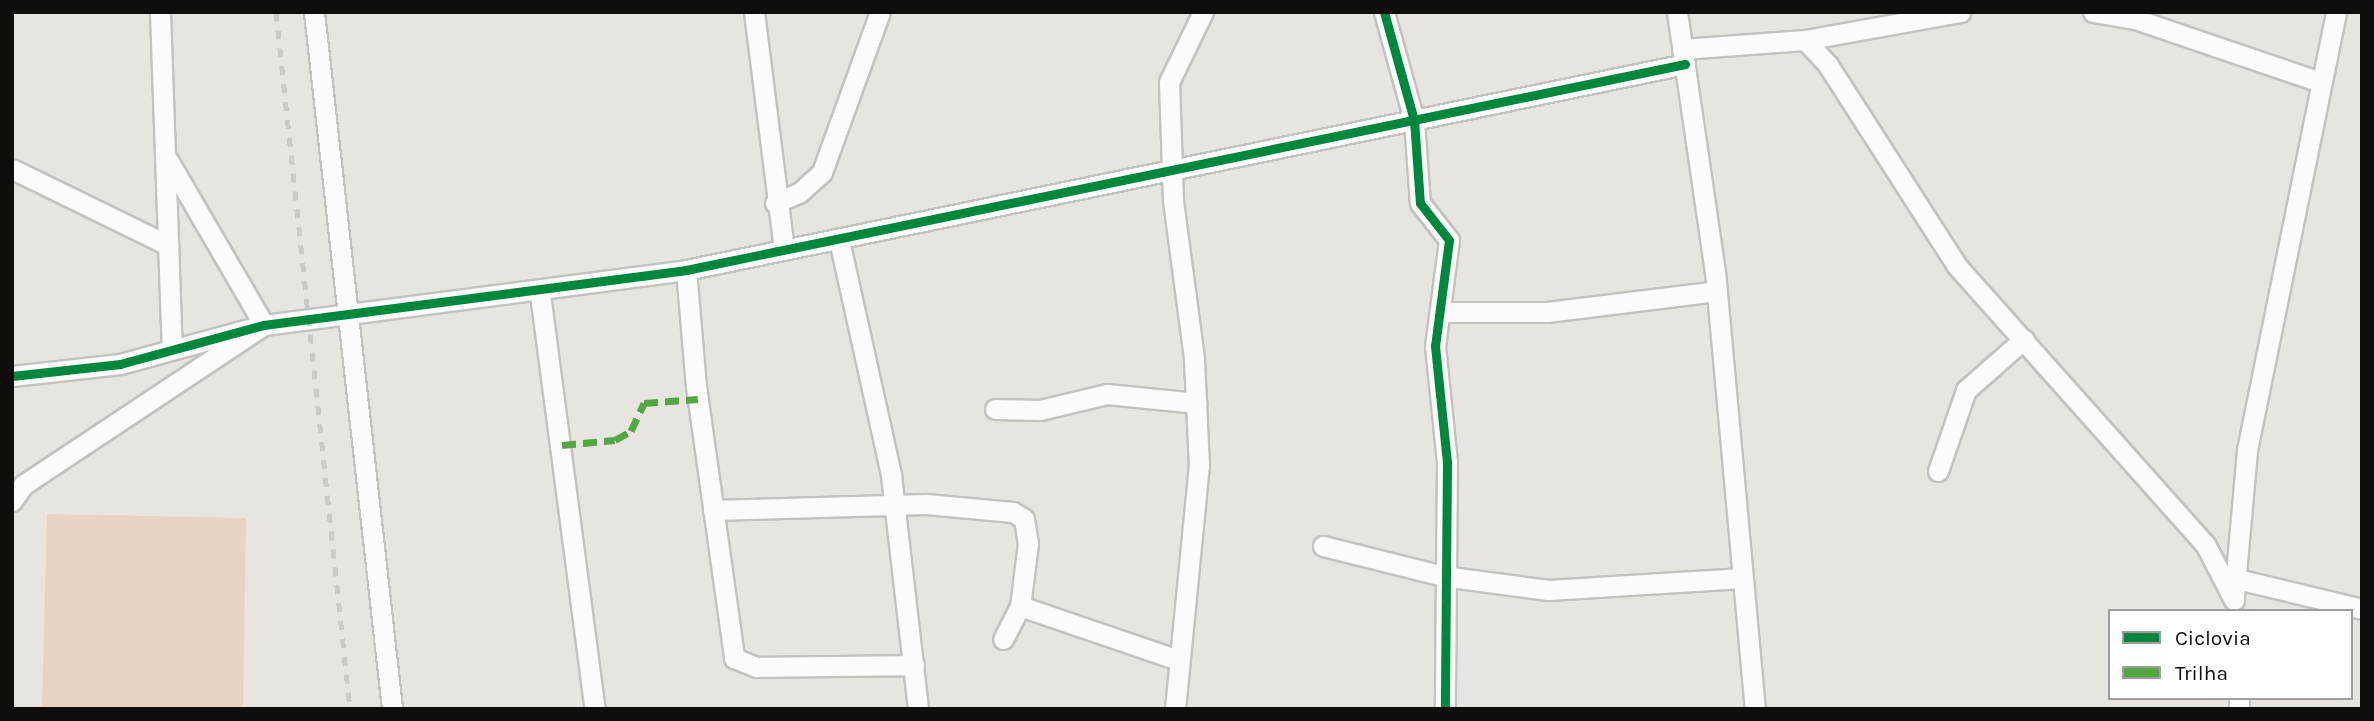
<!DOCTYPE html>
<html>
<head>
<meta charset="utf-8">
<style>
	body { margin:0 }
	#map { position:relative; width:2374px; height:721px; overflow:hidden; background:#e8e4e0; font-family:Karla,sans-serif }
	div>[style] { position:absolute }
	.green>* { inset:0; background:#ead3c1 }
	.roads { filter:drop-shadow(2px 0 #c4c1be) drop-shadow(-2px 0 #c4c1be) drop-shadow(0 2px #c4c1be) drop-shadow(0 -2px #c4c1be) }
	.street>* { height:19px; margin:-9.5px; padding:0 9.5px; transform-origin:9.5px; border-radius:9.5px; background:#fcfbfa }
	.rail>* { height:5px; margin-top:-2.5px; transform-origin:0; background:repeating-linear-gradient(90deg,#cbcac8 0 9px,transparent 0 18px) }
	.quiet>* { height:7px; margin-top:-3.5px; transform-origin:0; background:repeating-linear-gradient(90deg,#51a841 0 14px,transparent 0 21px) }
	.cycleway>* { height:9px; margin:-4.5px; padding:0 4.5px; transform-origin:4.5px; border-radius:4.5px; background:#00873e }
	span { translate:-50% -50%; white-space:nowrap; text-align:center; line-height:1.15; -webkit-text-stroke:6px #fff; paint-order:stroke }
	.frame { position:absolute; inset:0; border:14px solid #100d0b; pointer-events:none }
	.legend { position:absolute; left:2108px; top:609px; width:245px; height:91px; box-sizing:border-box; background:#fff; border:2px solid #9f9e9d; margin:0; padding:9px 12px; list-style:none; font-size:21px; color:#100d0b }
	.legend li { display:flex; align-items:center; gap:14px; height:35px }
	.legend b { width:35px; border:2px solid #9f9e9d }
</style>
</head>
<body>
<div id="map">
	<div class="green">
		<i style="clip-path:polygon(47px 514px,246px 518px,243px 709px,42px 709px)"></i>
	</div>
	<div class="roads">
		<div class="street">
			<i style="left:160px;top:12px;width:337px;rotate:88deg"></i>
			<i style="left:314px;top:12px;width:701px;rotate:83.61deg"></i>
			<i style="left:754px;top:12px;width:240px;rotate:82.8deg"></i>
			<i style="left:1384px;top:12px;width:112px;rotate:74.5deg"></i>
			<i style="left:1414px;top:120px;width:83px;rotate:85.9deg"></i>
			<i style="left:1420px;top:203px;width:47px;rotate:51.9deg"></i>
			<i style="left:1449px;top:240px;width:107px;rotate:97.5deg"></i>
			<i style="left:1435px;top:346px;width:117px;rotate:84.1deg"></i>
			<i style="left:1447px;top:462px;width:247px;rotate:90.5deg"></i>
			<i style="left:1677px;top:12px;width:262px;rotate:81.7deg"></i>
			<i style="left:1715px;top:271px;width:440px;rotate:84.8deg"></i>
			<i style="left:2093px;top:12px;width:43px;rotate:9.5deg"></i>
			<i style="left:2135px;top:19px;width:195px;rotate:18.8deg"></i>
			<i style="left:1805px;top:40px;width:34px;rotate:47deg"></i>
			<i style="left:1828px;top:65px;width:239px;rotate:57.3deg"></i>
			<i style="left:1957px;top:266px;width:373px;rotate:48.3deg"></i>
			<i style="left:2205px;top:544px;width:63px;rotate:62.6deg"></i>
			<i style="left:1682px;top:49px;width:123px;rotate:-4.2deg"></i>
			<i style="left:1805px;top:40px;width:158px;rotate:-10.2deg"></i>
			<i style="left:12px;top:169px;width:174px;rotate:26deg"></i>
			<i style="left:775px;top:203px;width:26px;rotate:-23deg"></i>
			<i style="left:799px;top:193px;width:31px;rotate:-42deg"></i>
			<i style="left:822px;top:172px;width:170px;rotate:-70.1deg"></i>
			<i style="left:839px;top:240px;width:241px;rotate:77.5deg"></i>
			<i style="left:891px;top:475px;width:236px;rotate:83.4deg"></i>
			<i style="left:686px;top:270px;width:116px;rotate:85.1deg"></i>
			<i style="left:696px;top:386px;width:275px;rotate:82deg"></i>
			<i style="left:734px;top:658px;width:24px;rotate:22deg"></i>
			<i style="left:756px;top:667px;width:158px;rotate:-0.7deg"></i>
			<i style="left:540px;top:294px;width:419px;rotate:82.5deg"></i>
			<i style="left:1440px;top:312px;width:107px"></i>
			<i style="left:1547px;top:312px;width:171px;rotate:-7deg"></i>
			<i style="left:12px;top:376px;width:109px;rotate:-6.3deg"></i>
			<i style="left:120px;top:364px;width:149px;rotate:-15.2deg"></i>
			<i style="left:264px;top:325px;width:426px;rotate:-7.4deg"></i>
			<i style="left:686px;top:270px;width:1020px;rotate:-11.65deg"></i>
			<i style="left:995px;top:409px;width:45px;rotate:1.3deg"></i>
			<i style="left:1040px;top:410px;width:69px;rotate:-13.4deg"></i>
			<i style="left:1107px;top:394px;width:90px;rotate:5.7deg"></i>
			<i style="left:1938px;top:471px;width:86px;rotate:-70.9deg"></i>
			<i style="left:1966px;top:390px;width:77px;rotate:-41.3deg"></i>
			<i style="left:12px;top:501px;width:19px;rotate:-55deg"></i>
			<i style="left:23px;top:485px;width:289px;rotate:-33.6deg"></i>
			<i style="left:264px;top:325px;width:191px;rotate:-120.2deg"></i>
			<i style="left:713px;top:510px;width:213px;rotate:-1.6deg"></i>
			<i style="left:926px;top:504px;width:87px;rotate:5.3deg"></i>
			<i style="left:1013px;top:512px;width:13px;rotate:32deg"></i>
			<i style="left:1024px;top:519px;width:24px;rotate:81deg"></i>
			<i style="left:1028px;top:543px;width:64px;rotate:97.2deg"></i>
			<i style="left:1020px;top:606px;width:37px;rotate:117deg"></i>
			<i style="left:1323px;top:546px;width:124px;rotate:14deg"></i>
			<i style="left:1443px;top:576px;width:106px;rotate:7.6deg"></i>
			<i style="left:1548px;top:590px;width:195px;rotate:-3.5deg"></i>
			<i style="left:2233px;top:578px;width:133px;rotate:13.5deg"></i>
			<i style="left:2234px;top:596px;width:147px;rotate:-84.9deg"></i>
			<i style="left:2247px;top:450px;width:447px;rotate:-78.5deg"></i>
			<i style="left:1020px;top:606px;width:168px;rotate:18.8deg"></i>
			<i style="left:2239px;top:698px;width:11px;rotate:90deg"></i>
			<i style="left:1175px;top:709px;width:244px;rotate:-84.4deg"></i>
			<i style="left:1199px;top:466px;width:108px;rotate:-92.7deg"></i>
			<i style="left:1194px;top:358px;width:158px;rotate:-97.6deg"></i>
			<i style="left:1173px;top:201px;width:119px;rotate:-91.9deg"></i>
			<i style="left:1169px;top:82px;width:78px;rotate:-64.1deg"></i>
		</div>
	</div>
	<div class="rail">
		<i style="left:276px;top:12px;width:701px;rotate:83.94deg"></i>
	</div>
	<div class="quiet">
		<i style="left:562px;top:445px;width:53px;rotate:-5.4deg"></i>
		<i style="left:615px;top:440px;width:18px;rotate:-29deg"></i>
		<i style="left:631px;top:431px;width:31px;rotate:-65deg"></i>
		<i style="left:644px;top:403px;width:54px;rotate:-4.2deg"></i>
	</div>
	<div class="cycleway">
		<i style="left:1384px;top:12px;width:112px;rotate:74.5deg"></i>
		<i style="left:1414px;top:120px;width:83px;rotate:85.9deg"></i>
		<i style="left:1420px;top:203px;width:47px;rotate:51.9deg"></i>
		<i style="left:1449px;top:240px;width:107px;rotate:97.5deg"></i>
		<i style="left:1435px;top:346px;width:117px;rotate:84.1deg"></i>
		<i style="left:1447px;top:462px;width:247px;rotate:90.5deg"></i>
		<i style="left:12px;top:376px;width:109px;rotate:-6.3deg"></i>
		<i style="left:120px;top:364px;width:149px;rotate:-15.2deg"></i>
		<i style="left:264px;top:325px;width:426px;rotate:-7.4deg"></i>
		<i style="left:686px;top:270px;width:1020px;rotate:-11.65deg"></i>
	</div>
	<div class="frame"></div>
	<ul class="legend">
	<li><b style="height:9px;background:#00873e"></b>Ciclovia</li>
	<li><b style="height:9px;background:#51a841"></b>Trilha</li>
	</ul>
</div>
</body>
</html>
